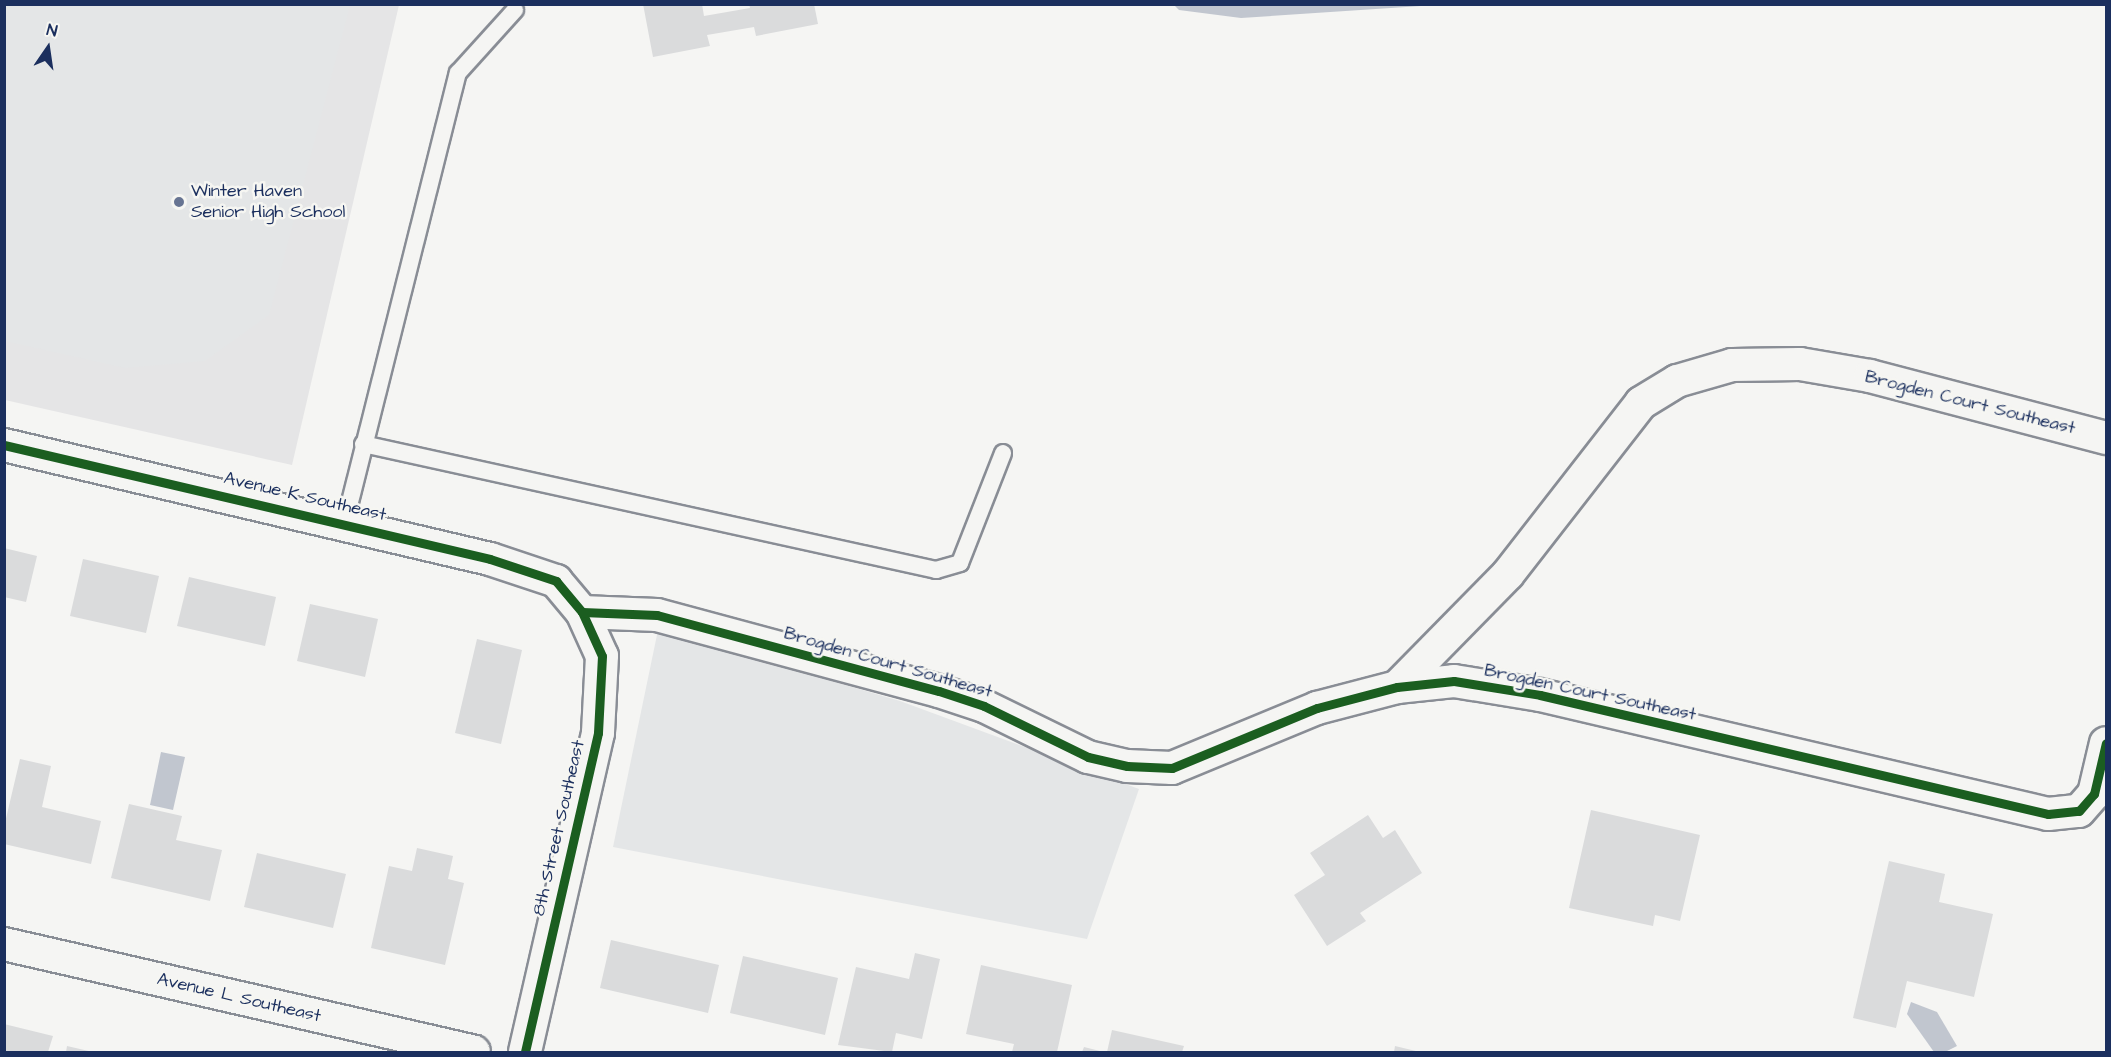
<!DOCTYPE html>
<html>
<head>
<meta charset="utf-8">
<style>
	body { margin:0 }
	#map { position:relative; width:2111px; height:1057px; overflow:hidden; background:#f5f5f3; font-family:"Architects Daughter",sans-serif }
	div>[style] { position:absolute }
	.built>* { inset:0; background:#e5e5e6 }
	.green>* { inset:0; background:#e4e6e7 }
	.water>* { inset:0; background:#c1c6cf }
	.building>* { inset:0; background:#dadbdc }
	.roads { filter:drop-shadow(2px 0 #898d95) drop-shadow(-2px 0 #898d95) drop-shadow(0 2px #898d95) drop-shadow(0 -2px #898d95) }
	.service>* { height:16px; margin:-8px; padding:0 8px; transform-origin:8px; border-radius:8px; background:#f5f5f3 }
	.minor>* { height:32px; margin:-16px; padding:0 16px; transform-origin:16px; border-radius:16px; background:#f5f5f3 }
	.cycleway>* { height:9px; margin:-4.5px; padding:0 4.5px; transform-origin:4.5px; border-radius:4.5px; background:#1b5e20 }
	.dots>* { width:16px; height:16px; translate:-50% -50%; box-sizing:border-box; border:3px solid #f6f6f2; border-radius:50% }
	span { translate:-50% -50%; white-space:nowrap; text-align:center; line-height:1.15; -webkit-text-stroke:5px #f6f6f2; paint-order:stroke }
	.poi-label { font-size:18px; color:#1b2f5e }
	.left { translate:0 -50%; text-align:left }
	.street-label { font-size:18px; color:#1b2f5e }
	.frame { position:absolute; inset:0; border:6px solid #1b2f5e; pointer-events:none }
	.north { position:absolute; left:18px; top:18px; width:60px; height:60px; -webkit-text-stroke:4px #f6f6f2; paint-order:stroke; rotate:13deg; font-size:16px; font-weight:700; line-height:24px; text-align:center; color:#1b2f5e }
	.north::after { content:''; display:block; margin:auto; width:21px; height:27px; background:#1b2f5e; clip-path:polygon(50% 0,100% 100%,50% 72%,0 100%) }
</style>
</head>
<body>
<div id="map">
	<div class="built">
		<i style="clip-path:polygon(5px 5px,399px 5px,292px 465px,5px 400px)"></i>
	</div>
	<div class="green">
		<i style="clip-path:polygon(5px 4px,350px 5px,269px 315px,205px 361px,125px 368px,5px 341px)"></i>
		<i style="clip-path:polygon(658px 630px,900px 701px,1139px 789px,1087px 939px,613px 847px)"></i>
	</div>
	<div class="water">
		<i style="clip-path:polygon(1174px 5px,1436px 5px,1241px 18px,1179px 10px)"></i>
		<i style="clip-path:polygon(161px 752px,185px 757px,173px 810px,150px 805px)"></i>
		<i style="clip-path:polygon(1911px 1002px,1937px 1012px,1957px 1046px,1945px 1052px,1934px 1052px,1907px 1014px)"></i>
	</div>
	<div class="building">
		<i style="clip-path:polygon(643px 4px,702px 4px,704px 16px,750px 8px,749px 4px,814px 4px,818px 24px,756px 36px,754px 27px,707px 35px,710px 46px,653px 57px)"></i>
		<i style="clip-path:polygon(4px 548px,37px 556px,26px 602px,4px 597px)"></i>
		<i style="clip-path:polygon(83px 559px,159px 576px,146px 633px,70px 616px)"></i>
		<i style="clip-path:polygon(189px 577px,276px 597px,265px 646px,177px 626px)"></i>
		<i style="clip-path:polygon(310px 604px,378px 619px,365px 677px,297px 661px)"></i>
		<i style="clip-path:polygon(477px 639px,522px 650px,501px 744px,455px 733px)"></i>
		<i style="clip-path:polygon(20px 759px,51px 766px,42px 807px,101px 821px,91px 864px,4px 844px,4px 827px)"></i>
		<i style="clip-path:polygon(129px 804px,182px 816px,176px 840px,222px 850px,210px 901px,111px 878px)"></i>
		<i style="clip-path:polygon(1591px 810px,1700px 835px,1680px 921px,1655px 915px,1653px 926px,1569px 908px)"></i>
		<i style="clip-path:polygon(1368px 815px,1383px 838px,1395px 830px,1422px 873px,1360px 913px,1366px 921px,1327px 946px,1294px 895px,1325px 875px,1310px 853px)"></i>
		<i style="clip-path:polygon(417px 848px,453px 856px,448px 879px,464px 883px,445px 965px,371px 948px,389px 866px,412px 871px)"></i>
		<i style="clip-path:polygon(257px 853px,346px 874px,333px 928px,244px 907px)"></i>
		<i style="clip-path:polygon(1889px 861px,1945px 874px,1939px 902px,1993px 914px,1974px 997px,1907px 981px,1896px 1028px,1853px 1018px)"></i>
		<i style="clip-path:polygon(611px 940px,719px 965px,708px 1013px,600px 988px)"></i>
		<i style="clip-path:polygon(915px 953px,940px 959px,922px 1039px,896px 1033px,892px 1052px,838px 1045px,856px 967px,909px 979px)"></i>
		<i style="clip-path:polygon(743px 956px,838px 978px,825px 1035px,730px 1013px)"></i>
		<i style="clip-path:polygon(981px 965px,1072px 985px,1057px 1052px,1012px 1052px,1014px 1044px,966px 1034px)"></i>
		<i style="clip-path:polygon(4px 1024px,53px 1036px,48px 1052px,4px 1052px)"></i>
		<i style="clip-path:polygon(1112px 1030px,1184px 1046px,1182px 1052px,1107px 1052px)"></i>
		<i style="clip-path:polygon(67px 1046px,93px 1052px,66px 1052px)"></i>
		<i style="clip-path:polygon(1395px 1046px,1420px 1052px,1394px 1052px)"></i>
		<i style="clip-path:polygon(1084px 1047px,1104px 1052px,1082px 1052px)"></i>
	</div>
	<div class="roads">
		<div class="service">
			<i style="left:363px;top:444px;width:587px;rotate:12.4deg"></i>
			<i style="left:936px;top:570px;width:25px;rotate:-16deg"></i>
			<i style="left:960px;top:563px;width:118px;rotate:-68.6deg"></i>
			<i style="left:345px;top:522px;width:463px;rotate:-75.9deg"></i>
			<i style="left:458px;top:73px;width:85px;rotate:-47.9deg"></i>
		</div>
		<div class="minor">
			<i style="left:4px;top:445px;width:499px;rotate:13.2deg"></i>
			<i style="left:490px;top:559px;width:70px;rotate:18.4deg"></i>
			<i style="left:556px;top:581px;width:40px;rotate:50deg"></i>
			<i style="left:582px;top:612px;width:48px;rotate:65.6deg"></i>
			<i style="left:602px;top:656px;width:77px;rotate:93deg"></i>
			<i style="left:598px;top:733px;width:327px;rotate:102.9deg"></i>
			<i style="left:582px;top:612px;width:75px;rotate:2.3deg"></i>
			<i style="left:657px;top:615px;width:292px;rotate:15.1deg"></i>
			<i style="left:939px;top:691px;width:47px;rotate:18.4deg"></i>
			<i style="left:984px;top:706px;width:116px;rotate:26.1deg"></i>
			<i style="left:1088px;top:757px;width:40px;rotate:13deg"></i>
			<i style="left:1127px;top:766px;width:45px;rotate:2.5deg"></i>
			<i style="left:1172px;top:768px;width:157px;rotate:-22.5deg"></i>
			<i style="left:1317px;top:708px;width:83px;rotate:-14.7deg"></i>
			<i style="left:1397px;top:687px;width:57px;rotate:-6deg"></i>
			<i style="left:1454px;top:681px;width:87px;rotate:9.2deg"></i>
			<i style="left:1540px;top:695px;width:522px;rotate:13.18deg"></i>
			<i style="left:2048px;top:814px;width:31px;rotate:-6deg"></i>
			<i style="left:2079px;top:811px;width:23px;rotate:-49deg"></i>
			<i style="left:2094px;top:794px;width:52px;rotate:-76.8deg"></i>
			<i style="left:1397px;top:687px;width:158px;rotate:-45.5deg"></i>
			<i style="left:1508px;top:574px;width:217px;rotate:-52.1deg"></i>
			<i style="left:1641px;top:403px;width:42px;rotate:-31.4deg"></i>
			<i style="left:1677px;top:381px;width:57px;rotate:-16.2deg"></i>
			<i style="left:1732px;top:365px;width:68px;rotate:-0.8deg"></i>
			<i style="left:1800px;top:364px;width:71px;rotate:9.7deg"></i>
			<i style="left:1870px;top:376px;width:244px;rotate:14.7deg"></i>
			<i style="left:4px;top:944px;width:482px;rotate:12.9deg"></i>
		</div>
	</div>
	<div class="cycleway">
		<i style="left:4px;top:445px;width:499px;rotate:13.2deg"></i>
		<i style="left:490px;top:559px;width:70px;rotate:18.4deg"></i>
		<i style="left:556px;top:581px;width:40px;rotate:50deg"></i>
		<i style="left:582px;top:612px;width:48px;rotate:65.6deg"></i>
		<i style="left:602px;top:656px;width:77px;rotate:93deg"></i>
		<i style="left:598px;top:733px;width:327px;rotate:102.9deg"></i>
		<i style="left:582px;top:612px;width:75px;rotate:2.3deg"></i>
		<i style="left:657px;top:615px;width:292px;rotate:15.1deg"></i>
		<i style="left:939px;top:691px;width:47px;rotate:18.4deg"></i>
		<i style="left:984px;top:706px;width:116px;rotate:26.1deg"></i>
		<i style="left:1088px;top:757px;width:40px;rotate:13deg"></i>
		<i style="left:1127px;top:766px;width:45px;rotate:2.5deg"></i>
		<i style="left:1172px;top:768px;width:157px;rotate:-22.5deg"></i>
		<i style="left:1317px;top:708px;width:83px;rotate:-14.7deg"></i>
		<i style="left:1397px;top:687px;width:57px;rotate:-6deg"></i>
		<i style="left:1454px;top:681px;width:87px;rotate:9.2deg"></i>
		<i style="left:1540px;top:695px;width:522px;rotate:13.18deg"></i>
		<i style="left:2048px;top:814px;width:31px;rotate:-6deg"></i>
		<i style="left:2079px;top:811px;width:23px;rotate:-49deg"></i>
		<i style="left:2094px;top:794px;width:52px;rotate:-76.8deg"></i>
	</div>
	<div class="dots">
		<i style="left:179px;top:202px;background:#677492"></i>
	</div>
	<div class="poi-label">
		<span class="left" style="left:191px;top:202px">Winter Haven<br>Senior High School</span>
	</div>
	<div class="street-label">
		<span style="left:1970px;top:403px;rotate:14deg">Brogden Court Southeast</span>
		<span style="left:305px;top:497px;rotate:13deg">Avenue K Southeast</span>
		<span style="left:888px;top:663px;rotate:16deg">Brogden Court Southeast</span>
		<span style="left:1590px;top:693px;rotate:12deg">Brogden Court Southeast</span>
		<span style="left:559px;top:828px;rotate:-77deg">8th Street Southeast</span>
		<span style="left:239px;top:998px;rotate:13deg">Avenue L Southeast</span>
	</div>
	<div class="frame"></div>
	<div class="north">N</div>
</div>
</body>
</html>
